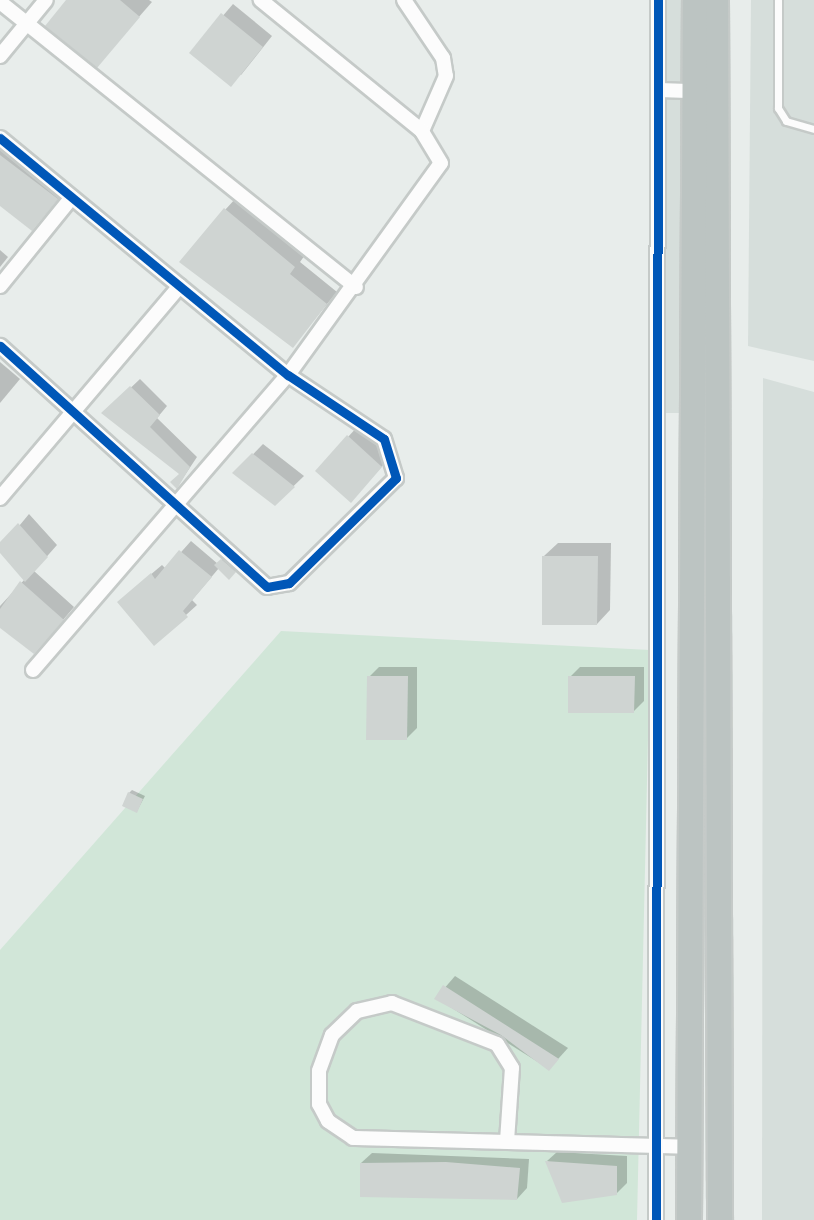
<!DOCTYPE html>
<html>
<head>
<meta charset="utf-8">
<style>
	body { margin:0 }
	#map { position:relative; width:814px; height:1220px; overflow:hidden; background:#e8edeb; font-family:"Fira Sans Condensed",sans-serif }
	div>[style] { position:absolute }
	.built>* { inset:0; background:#d6dedb }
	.green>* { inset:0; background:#d1e6d8 }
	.shadow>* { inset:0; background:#0003 }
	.building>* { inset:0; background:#cfd4d2 }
	.roads { filter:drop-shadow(2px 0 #c5cac8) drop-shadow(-2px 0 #c5cac8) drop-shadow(0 2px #c5cac8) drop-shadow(0 -2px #c5cac8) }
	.lane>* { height:7px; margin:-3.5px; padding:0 3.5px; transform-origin:3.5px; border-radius:3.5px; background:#fcfcfc }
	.street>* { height:14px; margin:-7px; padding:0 7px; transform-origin:7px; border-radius:7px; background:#fcfcfc }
	.highway>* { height:24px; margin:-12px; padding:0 12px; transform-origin:12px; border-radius:12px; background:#bcc4c2 }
	.cycleway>* { height:9px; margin:-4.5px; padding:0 4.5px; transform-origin:4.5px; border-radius:4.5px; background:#0057b8 }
	span { translate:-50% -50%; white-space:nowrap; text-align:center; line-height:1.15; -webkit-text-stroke:6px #f7fbf9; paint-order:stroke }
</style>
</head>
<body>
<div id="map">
	<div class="built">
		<i style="clip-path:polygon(651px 0,688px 0,683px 413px,654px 413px)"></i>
		<i style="clip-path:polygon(751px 0,814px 0,814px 361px,748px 346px)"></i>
		<i style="clip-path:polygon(763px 378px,814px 392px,814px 1220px,762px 1220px)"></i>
	</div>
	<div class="green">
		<i style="clip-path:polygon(281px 631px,650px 650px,637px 1220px,0 1220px,0 950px)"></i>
	</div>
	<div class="shadow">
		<i style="clip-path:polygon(69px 0,149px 0,152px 2px,97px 65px)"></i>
		<i style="clip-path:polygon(233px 4px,272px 36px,241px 75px,191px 53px)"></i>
		<i style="clip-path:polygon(0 139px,67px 188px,42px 218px,0 204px)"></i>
		<i style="clip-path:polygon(236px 198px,305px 255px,300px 262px,337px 292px,293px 345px,225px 210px)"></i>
		<i style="clip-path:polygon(0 250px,8px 257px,0 267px)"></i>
		<i style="clip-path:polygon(0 362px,20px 379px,0 403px)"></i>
		<i style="clip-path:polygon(140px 379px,167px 406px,157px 418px,197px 457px,177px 487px,181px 474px,104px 413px)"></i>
		<i style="clip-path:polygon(358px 426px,391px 456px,361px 490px,317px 471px)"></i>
		<i style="clip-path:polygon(263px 444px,304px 476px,275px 504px,235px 473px)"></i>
		<i style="clip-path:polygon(29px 514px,57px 545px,34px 571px,74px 607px,46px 640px,0 626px,0 606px,25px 579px,0 549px)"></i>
		<i style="clip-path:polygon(191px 541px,218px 564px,229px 553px,241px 565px,229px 578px,219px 568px,192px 600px,197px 605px,155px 643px,130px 592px,162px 565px,166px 569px)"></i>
		<i style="clip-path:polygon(558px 543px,611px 543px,610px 610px,597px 624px,544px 556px)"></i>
		<i style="clip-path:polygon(379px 667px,417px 667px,417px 728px,406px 739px,369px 677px)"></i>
		<i style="clip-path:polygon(580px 667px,644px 667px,644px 701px,634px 711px,570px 677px)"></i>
		<i style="clip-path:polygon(132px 790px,145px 796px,137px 811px,129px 793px)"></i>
		<i style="clip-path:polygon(455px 976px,568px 1048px,549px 1069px,436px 998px)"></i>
		<i style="clip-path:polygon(557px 1152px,627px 1156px,627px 1183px,617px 1193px,547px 1161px)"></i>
		<i style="clip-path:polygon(372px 1153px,529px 1159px,527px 1188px,517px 1199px,361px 1163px)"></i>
	</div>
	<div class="building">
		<i style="clip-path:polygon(66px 0,120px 0,140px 17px,97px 68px,45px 26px)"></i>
		<i style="clip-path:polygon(221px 13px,263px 47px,231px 87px,189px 53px)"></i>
		<i style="clip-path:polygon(0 155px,58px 199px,32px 231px,0 206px)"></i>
		<i style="clip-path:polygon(224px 208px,295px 267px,290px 274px,327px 304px,293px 348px,179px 262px)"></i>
		<i style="clip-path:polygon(130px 386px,160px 415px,150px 427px,190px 467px,177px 489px,170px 482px,179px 474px,101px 413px)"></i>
		<i style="clip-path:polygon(347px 435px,382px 467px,351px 503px,315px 471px)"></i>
		<i style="clip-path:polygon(252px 453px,295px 487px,275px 506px,232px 473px)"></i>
		<i style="clip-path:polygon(18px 523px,48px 557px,25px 582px,0 553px,0 542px)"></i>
		<i style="clip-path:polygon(179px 550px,212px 577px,183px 611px,188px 617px,154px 646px,117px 602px,151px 573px,155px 579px)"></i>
		<i style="clip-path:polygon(542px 556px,598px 556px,597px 625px,542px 625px)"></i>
		<i style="clip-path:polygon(221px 559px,236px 572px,229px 580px,214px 565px)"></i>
		<i style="clip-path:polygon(20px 581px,64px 620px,34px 654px,0 628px,0 609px)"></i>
		<i style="clip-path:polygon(367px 676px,408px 676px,407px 740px,366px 740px)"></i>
		<i style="clip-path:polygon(568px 676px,635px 676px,634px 713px,568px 713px)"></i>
		<i style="clip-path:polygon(128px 792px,143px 799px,137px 813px,122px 806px)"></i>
		<i style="clip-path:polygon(443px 985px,559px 1059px,549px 1071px,501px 1035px,434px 999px)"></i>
		<i style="clip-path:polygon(545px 1161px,617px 1166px,617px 1195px,562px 1203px)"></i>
		<i style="clip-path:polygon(446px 1162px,520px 1168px,517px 1200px,360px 1197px,360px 1163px)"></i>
	</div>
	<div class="roads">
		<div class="lane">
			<i style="left:778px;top:0;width:108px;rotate:90deg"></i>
			<i style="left:778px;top:108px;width:15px;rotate:58deg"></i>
			<i style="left:786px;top:121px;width:29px;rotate:16deg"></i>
		</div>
		<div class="street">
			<i style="left:404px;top:0;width:70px;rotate:56.1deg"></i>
			<i style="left:443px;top:58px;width:18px;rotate:81deg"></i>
			<i style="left:446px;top:76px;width:60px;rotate:113.6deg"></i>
			<i style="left:0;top:2px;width:456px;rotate:38.7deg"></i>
			<i style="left:0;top:56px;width:72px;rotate:-50.6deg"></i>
			<i style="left:660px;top:90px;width:34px;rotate:2deg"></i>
			<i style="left:0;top:138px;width:373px;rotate:39.5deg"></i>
			<i style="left:288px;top:375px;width:115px;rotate:33.7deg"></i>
			<i style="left:384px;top:439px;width:41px;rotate:72.9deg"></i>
			<i style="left:396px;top:478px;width:150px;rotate:135.5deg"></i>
			<i style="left:289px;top:583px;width:22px;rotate:170deg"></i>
			<i style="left:267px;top:587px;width:360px;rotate:-137.9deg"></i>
			<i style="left:0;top:286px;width:114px;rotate:-51deg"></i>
			<i style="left:0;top:498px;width:278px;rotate:-49.7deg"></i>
			<i style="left:33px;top:670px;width:390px;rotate:-49.2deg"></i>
			<i style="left:288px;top:375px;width:261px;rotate:-54.2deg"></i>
			<i style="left:441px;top:163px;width:37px;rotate:-121deg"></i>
			<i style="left:422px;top:131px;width:208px;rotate:-140.9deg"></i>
			<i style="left:507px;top:1141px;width:73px;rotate:-86.1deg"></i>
			<i style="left:512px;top:1068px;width:28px;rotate:-122deg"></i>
			<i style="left:497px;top:1044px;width:113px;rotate:-158.7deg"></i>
			<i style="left:392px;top:1003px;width:36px;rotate:167deg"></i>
			<i style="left:357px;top:1011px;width:35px;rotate:136deg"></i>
			<i style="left:332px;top:1035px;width:38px;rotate:110deg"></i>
			<i style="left:319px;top:1071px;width:33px;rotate:90deg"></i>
			<i style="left:319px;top:1104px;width:19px;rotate:62deg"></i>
			<i style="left:328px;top:1121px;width:30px;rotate:34deg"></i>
			<i style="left:353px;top:1138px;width:337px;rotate:1.5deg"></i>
			<i style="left:656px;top:1220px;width:1220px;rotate:-89.91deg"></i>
		</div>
		<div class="highway">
			<i style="left:716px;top:0;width:1220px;rotate:89.81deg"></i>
			<i style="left:689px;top:1220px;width:1220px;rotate:-89.72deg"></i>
		</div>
	</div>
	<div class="cycleway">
		<i style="left:0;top:138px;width:373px;rotate:39.5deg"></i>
		<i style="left:288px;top:375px;width:115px;rotate:33.7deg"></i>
		<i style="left:384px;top:439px;width:41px;rotate:72.9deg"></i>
		<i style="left:396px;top:478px;width:150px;rotate:135.5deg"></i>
		<i style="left:289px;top:583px;width:22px;rotate:170deg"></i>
		<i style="left:267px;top:587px;width:360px;rotate:-137.9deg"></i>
		<i style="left:656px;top:1220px;width:1220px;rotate:-89.91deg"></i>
	</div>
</div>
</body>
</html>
